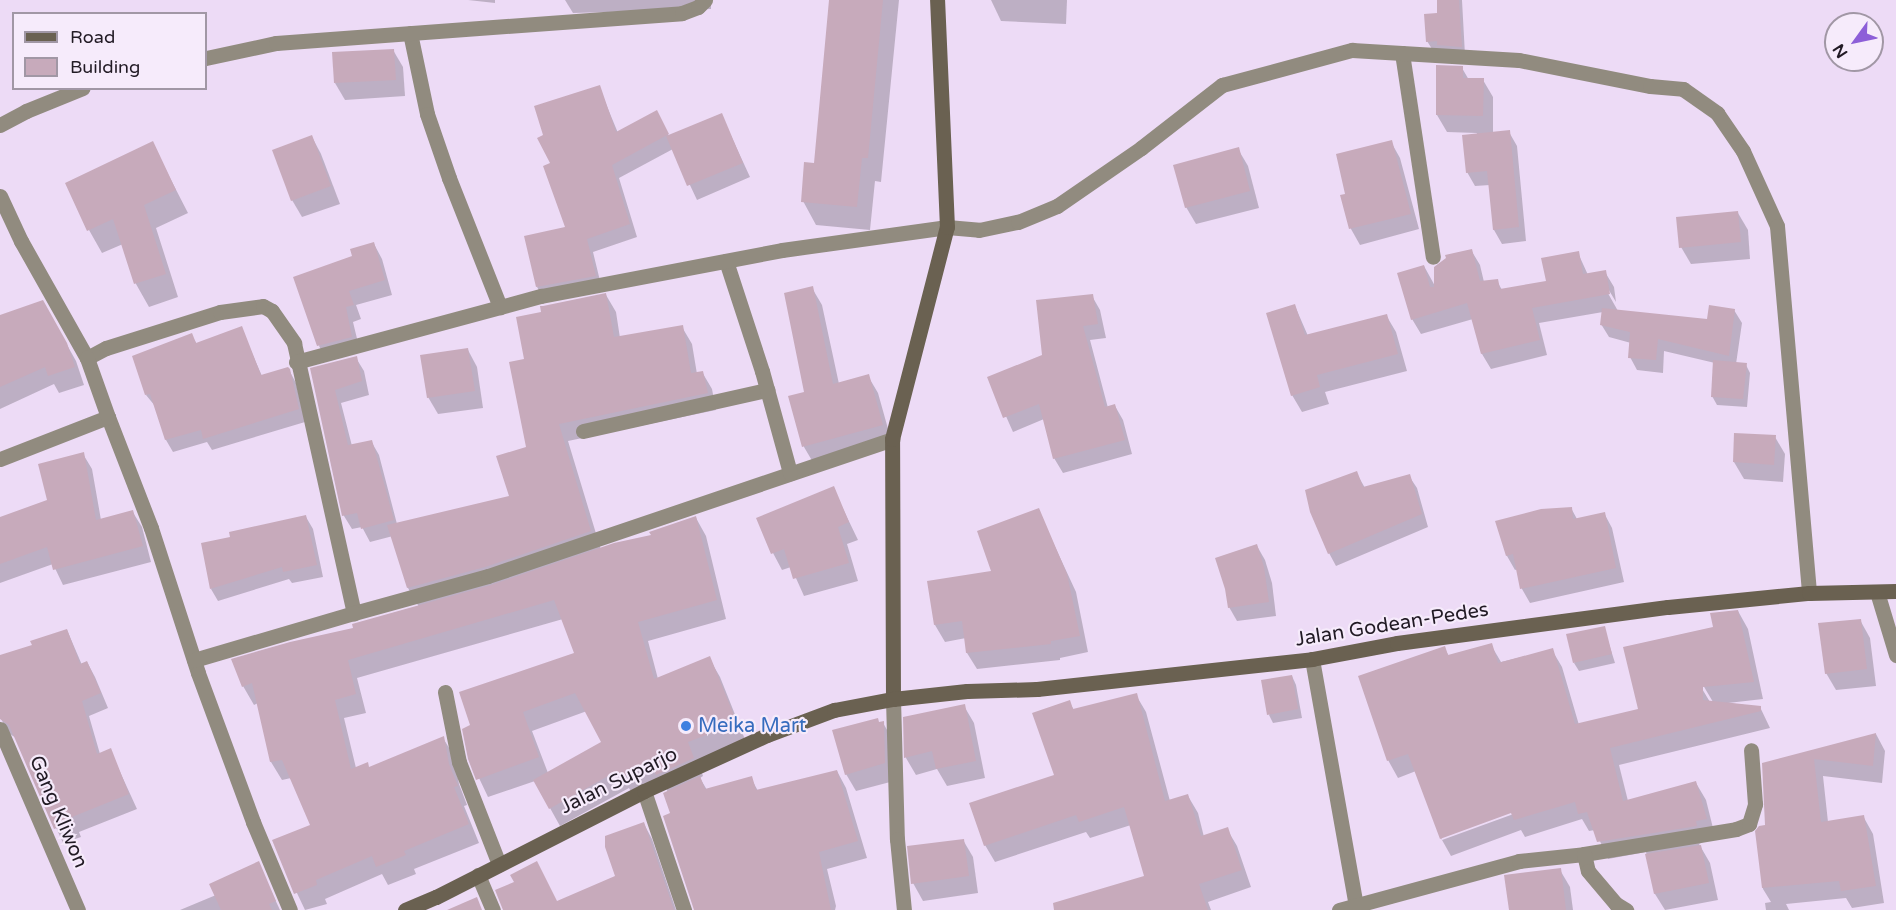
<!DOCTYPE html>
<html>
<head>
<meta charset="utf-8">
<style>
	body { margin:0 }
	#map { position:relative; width:1896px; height:910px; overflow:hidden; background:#eddbf6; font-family:"Varela Round",sans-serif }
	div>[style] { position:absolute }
	.shadow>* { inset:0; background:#0003 }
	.building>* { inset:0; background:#c7aabb }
	.lane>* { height:15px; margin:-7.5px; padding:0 7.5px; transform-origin:7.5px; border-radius:7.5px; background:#918b7f }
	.street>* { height:15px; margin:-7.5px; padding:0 7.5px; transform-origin:7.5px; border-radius:7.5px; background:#918b7f }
	.secondary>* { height:15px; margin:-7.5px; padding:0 7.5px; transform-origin:7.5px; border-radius:7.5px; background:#6a6151 }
	.dots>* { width:16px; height:16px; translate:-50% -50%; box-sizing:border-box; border:3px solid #f6ebfb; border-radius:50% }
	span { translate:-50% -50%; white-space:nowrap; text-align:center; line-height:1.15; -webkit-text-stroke:4.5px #f6ebfb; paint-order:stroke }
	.street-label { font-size:20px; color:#211a24 }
	.shop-label { font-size:20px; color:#366cbe }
	.left { translate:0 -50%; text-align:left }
	.legend { position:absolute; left:12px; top:12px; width:195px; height:78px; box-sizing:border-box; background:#f6ebfb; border:2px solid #a197a5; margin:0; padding:8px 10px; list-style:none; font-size:18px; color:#211a24 }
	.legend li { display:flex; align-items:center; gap:12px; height:30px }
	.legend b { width:30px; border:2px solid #a197a5 }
	.north { position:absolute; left:1824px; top:12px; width:60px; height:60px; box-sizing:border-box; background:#f6ebfb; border:2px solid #a197a5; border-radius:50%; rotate:237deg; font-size:16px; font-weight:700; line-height:24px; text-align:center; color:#211a24 }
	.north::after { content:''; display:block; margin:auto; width:21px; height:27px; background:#8d5fd8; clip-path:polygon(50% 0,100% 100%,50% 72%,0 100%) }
</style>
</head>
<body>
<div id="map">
	<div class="shadow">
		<i style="clip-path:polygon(468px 0,495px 0,495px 3px)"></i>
		<i style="clip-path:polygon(565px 0,711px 0,711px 9px,573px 13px)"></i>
		<i style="clip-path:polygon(831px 0,899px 0,881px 182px,875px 181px,870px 230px,816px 225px,803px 201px,815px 165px)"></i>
		<i style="clip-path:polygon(991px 0,1067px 0,1066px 24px,1001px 21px)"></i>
		<i style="clip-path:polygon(1439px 0,1462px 0,1465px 55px,1432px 49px,1427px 41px,1439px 15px)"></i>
		<i style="clip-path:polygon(393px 50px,403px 67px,405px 96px,345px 100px,335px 83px)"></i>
		<i style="clip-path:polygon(1462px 68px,1469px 80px,1483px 80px,1493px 97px,1493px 133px,1509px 132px,1517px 146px,1526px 241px,1502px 244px,1494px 230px,1490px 185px,1475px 186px,1467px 172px,1477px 133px,1447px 132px,1437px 115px)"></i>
		<i style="clip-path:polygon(599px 87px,618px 133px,656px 112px,669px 136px,721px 114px,750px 177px,697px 200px,673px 149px,619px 178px,637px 237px,593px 252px,602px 289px,545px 300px,537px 287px,567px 228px,552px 164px)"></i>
		<i style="clip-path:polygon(312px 137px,321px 154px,340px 204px,302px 217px,292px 200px)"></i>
		<i style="clip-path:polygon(1391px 142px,1400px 158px,1419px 229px,1360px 245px,1351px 229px,1341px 196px,1347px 195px)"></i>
		<i style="clip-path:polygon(152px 143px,188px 213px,156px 228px,178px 297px,149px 307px,136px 284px,123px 244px,102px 253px,89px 230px)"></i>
		<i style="clip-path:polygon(1238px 149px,1248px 166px,1259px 208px,1196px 224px,1186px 207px)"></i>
		<i style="clip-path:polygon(1738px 213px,1748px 230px,1750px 259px,1691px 264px,1681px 247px)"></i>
		<i style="clip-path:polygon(374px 244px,382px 259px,392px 295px,356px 305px,361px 319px,353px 322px,360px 351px,327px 360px,319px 346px,354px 257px)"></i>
		<i style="clip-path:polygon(1471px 250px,1480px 265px,1484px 282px,1497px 281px,1502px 290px,1547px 282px,1578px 253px,1588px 275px,1605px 272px,1614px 287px,1616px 302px,1607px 287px,1605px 288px,1618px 311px,1708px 321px,1734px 310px,1742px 323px,1736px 364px,1746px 365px,1750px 373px,1747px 407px,1717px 405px,1712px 396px,1715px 363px,1664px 351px,1663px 373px,1637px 370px,1630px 357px,1631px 343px,1609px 337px,1601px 324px,1603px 312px,1539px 323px,1547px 355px,1491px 369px,1482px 354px,1473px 319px,1421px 334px,1412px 319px,1424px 266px,1435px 286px)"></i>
		<i style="clip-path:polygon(812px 288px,822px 305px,839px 384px,868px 376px,878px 393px,892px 443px,814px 464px,804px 447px)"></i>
		<i style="clip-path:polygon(evenodd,606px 295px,616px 312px,620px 338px,682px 327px,692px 344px,697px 374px,702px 372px,712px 389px,716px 410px,568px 441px,601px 550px,653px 537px,696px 518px,706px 536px,726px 619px,648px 641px,658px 679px,709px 658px,720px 677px,746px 742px,698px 761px,703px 776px,700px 778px,707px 790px,751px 778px,758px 791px,837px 771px,846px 788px,867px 858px,827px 869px,836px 906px,835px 910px,695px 910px,668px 792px,661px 780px,633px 795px,629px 788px,560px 826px,535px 781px,488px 797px,470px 759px,576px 654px,563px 619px,357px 678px,366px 713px,344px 718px,356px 768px,369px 768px,443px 738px,454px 756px,459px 784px,467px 805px,464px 806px,479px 843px,414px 869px,416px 874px,388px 885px,382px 874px,325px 899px,327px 904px,305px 910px,278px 853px,312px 826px,291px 778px,282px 780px,271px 762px,258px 703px,254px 705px,243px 686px,355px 630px,419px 607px,408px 588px,393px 536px,370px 542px,362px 527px,352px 529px,344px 516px,311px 370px,356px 358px,364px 371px,369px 395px,341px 403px,352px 446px,371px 441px,379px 455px,397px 524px,511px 497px,528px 448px,526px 360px,606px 295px,587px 711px,603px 742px,548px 773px,532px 731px,587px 711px)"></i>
		<i style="clip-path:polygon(1092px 296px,1100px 310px,1106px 338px,1090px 340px,1108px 408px,1115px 406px,1123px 420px,1132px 454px,1063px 473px,1054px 458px,1044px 419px,1013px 432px,989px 378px,1043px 356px)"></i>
		<i style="clip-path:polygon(43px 302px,76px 361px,84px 385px,59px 393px,54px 384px,0 409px,0 317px)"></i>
		<i style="clip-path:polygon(1295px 306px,1308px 336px,1386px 315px,1396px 332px,1407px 371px,1325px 392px,1329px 404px,1302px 412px,1292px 395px)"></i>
		<i style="clip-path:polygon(241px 328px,262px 376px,289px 370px,296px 383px,305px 422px,212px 450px,207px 442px,173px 452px,166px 440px,155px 406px,146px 395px,191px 335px,197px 344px)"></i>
		<i style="clip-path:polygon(468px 350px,477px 367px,483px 408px,438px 414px,428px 397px)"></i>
		<i style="clip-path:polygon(1736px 434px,1775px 437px,1785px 454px,1783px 482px,1744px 479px,1734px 462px)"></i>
		<i style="clip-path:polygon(83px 454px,92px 469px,101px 520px,132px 511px,142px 527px,151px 562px,63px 585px,53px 564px,0 583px,0 519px,49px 501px)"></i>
		<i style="clip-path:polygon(1356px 472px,1365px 488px,1409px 476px,1417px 488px,1428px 527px,1336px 566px,1329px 553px)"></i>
		<i style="clip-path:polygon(833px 488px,858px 540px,847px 544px,858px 581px,804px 596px,791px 567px,782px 570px,773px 553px)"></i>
		<i style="clip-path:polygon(1571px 508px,1577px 519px,1604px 513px,1612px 528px,1624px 582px,1530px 603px,1522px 589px,1518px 569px,1515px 570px,1507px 556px,1497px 522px)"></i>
		<i style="clip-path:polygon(1038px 510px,1076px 592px,1088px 652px,1060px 658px,1060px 660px,977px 669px,967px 653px,966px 638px,945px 642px,935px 625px,929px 582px,993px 572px)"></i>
		<i style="clip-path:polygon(306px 517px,313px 529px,323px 577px,292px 583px,289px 579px,218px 601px,211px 589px,232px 538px)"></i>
		<i style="clip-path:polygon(1257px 546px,1265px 560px,1272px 583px,1276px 616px,1237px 621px,1229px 607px)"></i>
		<i style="clip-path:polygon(evenodd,1738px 611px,1748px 629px,1763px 699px,1728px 703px,1760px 707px,1770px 728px,1619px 765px,1628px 801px,1696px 783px,1706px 800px,1715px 836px,1699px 844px,1710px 863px,1718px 900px,1665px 910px,1655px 894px,1646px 852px,1608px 859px,1595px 830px,1589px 831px,1582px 819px,1525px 837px,1521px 830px,1451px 856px,1442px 840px,1519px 812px,1518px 809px,1442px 837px,1442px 840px,1416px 771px,1398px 778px,1388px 760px,1444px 648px,1449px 656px,1491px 645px,1501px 662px,1552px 650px,1562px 667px,1579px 725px,1639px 710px,1715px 628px,1738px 611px,1700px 680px,1713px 702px,1710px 702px,1698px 682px,1700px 680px)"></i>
		<i style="clip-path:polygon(1860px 620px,1870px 638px,1876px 686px,1836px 690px,1826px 673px)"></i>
		<i style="clip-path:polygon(1604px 628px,1615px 663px,1579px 671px,1574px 663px)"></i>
		<i style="clip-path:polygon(67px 630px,82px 665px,87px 662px,95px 677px,108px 708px,89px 716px,100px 754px,110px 750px,137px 809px,79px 832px,81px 837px,63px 843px,16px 738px,10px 734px,1px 719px,0 656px,34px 646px)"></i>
		<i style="clip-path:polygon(1292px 676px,1296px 685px,1302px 718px,1273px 723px,1269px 715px)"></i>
		<i style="clip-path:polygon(1136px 695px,1146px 712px,1170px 801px,1188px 796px,1198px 813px,1204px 837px,1227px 829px,1237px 846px,1251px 887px,1208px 902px,1211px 910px,1099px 910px,1146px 877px,1131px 825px,1090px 838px,1086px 832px,995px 862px,985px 845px,1056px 776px,1069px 702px,1074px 710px)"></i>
		<i style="clip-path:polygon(964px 706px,974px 723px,985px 778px,947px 786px,937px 769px,916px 775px,906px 758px,905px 718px)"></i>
		<i style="clip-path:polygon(880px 723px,883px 723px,893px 740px,894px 781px,856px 791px,846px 774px)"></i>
		<i style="clip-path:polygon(1876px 734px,1885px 751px,1882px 783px,1823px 776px,1828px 822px,1863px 816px,1873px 834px,1884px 903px,1852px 908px,1846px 898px,1786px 904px,1789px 910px,1766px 910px,1765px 903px,1771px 902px,1763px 889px,1757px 832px,1766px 826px,1763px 765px)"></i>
		<i style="clip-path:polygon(644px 824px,652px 839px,676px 910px,504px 910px,557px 902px,617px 877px)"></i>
		<i style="clip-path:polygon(963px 840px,973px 857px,978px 893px,923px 901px,913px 883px)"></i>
		<i style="clip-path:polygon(258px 863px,280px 910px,180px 910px,216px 895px)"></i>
		<i style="clip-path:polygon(1560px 870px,1570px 887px,1573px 910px,1510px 910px)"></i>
	</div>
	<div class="building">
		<i style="clip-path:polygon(829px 0,883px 0,868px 158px,862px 158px,857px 207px,801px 202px,804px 162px,814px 163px)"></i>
		<i style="clip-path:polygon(1437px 0,1459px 0,1462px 47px,1437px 45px,1437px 41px,1426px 42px,1424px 14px,1437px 13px)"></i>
		<i style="clip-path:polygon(394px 49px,396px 80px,334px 83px,332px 52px)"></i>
		<i style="clip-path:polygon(1436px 65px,1463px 66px,1463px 78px,1484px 78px,1483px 116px,1436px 115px)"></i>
		<i style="clip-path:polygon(600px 85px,616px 132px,657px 110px,669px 134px,612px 165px,630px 224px,587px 239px,596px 276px,536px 287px,524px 236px,565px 227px,543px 166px,550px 163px,537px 138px,543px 135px,534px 106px)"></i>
		<i style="clip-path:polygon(722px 113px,743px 163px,687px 186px,666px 136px)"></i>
		<i style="clip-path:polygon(1510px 130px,1519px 227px,1493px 230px,1487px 171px,1466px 173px,1462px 135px)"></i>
		<i style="clip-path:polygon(312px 135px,331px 186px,291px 201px,272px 150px)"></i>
		<i style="clip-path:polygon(1392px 140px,1411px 214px,1349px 229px,1340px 195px,1345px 194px,1336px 154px)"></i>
		<i style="clip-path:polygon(153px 141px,176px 190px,144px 205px,166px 274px,134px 284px,113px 219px,87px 231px,65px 183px)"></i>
		<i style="clip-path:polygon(1239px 147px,1250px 191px,1185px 208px,1173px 165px)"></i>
		<i style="clip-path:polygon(1738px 211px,1741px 242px,1679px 248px,1676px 217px)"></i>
		<i style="clip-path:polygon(374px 242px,385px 280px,349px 291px,354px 305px,346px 307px,352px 337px,317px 346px,293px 277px,352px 256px,350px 249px)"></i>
		<i style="clip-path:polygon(1472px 249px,1480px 281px,1498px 279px,1500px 289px,1546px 281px,1541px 258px,1579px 251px,1583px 274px,1606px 270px,1610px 294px,1532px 308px,1540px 340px,1481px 354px,1467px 303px,1411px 320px,1397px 273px,1424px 265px,1430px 287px,1434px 287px,1434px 267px,1446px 258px,1445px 255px)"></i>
		<i style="clip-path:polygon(813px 286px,833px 384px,869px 374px,883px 425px,802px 447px,788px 396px,804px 392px,784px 293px)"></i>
		<i style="clip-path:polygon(606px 293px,614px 337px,683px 325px,691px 373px,703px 371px,708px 393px,559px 424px,591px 531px,485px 567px,407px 588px,387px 525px,509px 496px,496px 456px,526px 447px,509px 362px,524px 359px,516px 317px,541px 312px,540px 306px,543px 306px)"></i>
		<i style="clip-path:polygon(1093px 294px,1098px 324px,1083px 326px,1105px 407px,1115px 404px,1125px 440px,1053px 459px,1039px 404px,1003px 418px,987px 377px,1042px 355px,1036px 300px)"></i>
		<i style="clip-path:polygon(43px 300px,67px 343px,75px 367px,48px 376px,45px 367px,0 387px,0 315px)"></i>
		<i style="clip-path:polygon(1295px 304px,1305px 335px,1387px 314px,1398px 354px,1317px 375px,1320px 387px,1291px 396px,1266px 313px)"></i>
		<i style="clip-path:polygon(1709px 305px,1735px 309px,1729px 356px,1658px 339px,1656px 360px,1628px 358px,1630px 332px,1600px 325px,1602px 308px,1707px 319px)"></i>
		<i style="clip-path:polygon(242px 326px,261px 375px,288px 367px,290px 369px,299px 409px,203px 439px,201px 430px,165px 440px,150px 394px,145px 395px,132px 356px,192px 333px,196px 343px)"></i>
		<i style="clip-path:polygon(468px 348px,475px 391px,427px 398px,420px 355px)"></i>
		<i style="clip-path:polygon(357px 356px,362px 381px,335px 390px,348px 445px,372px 440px,394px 520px,361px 529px,357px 513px,342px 516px,310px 368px)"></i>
		<i style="clip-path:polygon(1713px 360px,1747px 363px,1743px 399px,1711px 397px)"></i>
		<i style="clip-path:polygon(1734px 433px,1776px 435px,1774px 465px,1733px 462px)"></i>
		<i style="clip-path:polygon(84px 452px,96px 520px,133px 510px,143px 546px,53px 570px,47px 547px,0 564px,0 517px,47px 500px,38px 464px)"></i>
		<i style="clip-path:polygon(1357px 471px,1363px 487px,1410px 474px,1422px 514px,1328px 554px,1310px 512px,1305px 490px)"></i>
		<i style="clip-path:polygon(834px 486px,849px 522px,838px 527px,849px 563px,793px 579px,784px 549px,771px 554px,756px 518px)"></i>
		<i style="clip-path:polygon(1572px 507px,1573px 519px,1605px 512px,1616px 568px,1520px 589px,1513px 554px,1506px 556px,1495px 521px,1541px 509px)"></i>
		<i style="clip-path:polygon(1039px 508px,1067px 574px,1080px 636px,1051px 641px,1051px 644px,966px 653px,962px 621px,934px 625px,927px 581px,991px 571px,977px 531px)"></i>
		<i style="clip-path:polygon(306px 515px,317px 565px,283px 572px,282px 567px,210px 589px,201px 543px,230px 537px,229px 532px)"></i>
		<i style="clip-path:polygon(696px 516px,717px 600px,638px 622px,654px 679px,710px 656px,737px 723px,688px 742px,694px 758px,656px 775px,651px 762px,621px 778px,617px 771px,549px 809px,533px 780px,601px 742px,575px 693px,523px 712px,539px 757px,476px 780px,468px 759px,462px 729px,470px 725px,459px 692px,574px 653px,554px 600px,348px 660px,356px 694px,335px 700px,351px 769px,368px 762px,369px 767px,444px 736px,449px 764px,458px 786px,454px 787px,469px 824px,404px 851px,406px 855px,376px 867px,372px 856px,316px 880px,317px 885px,294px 894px,272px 840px,310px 825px,282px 760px,270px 762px,252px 683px,242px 687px,231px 659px,290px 642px,353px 628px,352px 624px,491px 585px,614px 543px,651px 535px,649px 532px)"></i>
		<i style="clip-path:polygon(1257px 544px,1264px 567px,1269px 602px,1228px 608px,1225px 589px,1215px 558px)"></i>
		<i style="clip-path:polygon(1738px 610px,1754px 682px,1703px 687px,1703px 700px,1761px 706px,1761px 711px,1610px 748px,1623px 801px,1696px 781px,1707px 819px,1696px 821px,1697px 826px,1597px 842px,1587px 812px,1578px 814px,1575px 802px,1514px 820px,1511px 813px,1440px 839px,1408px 754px,1387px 761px,1358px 676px,1445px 646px,1448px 655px,1492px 643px,1498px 663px,1553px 648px,1575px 724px,1638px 709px,1623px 647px,1713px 627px,1710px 613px)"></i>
		<i style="clip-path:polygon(1861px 619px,1867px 669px,1825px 674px,1818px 623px)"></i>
		<i style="clip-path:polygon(1605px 626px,1612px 654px,1573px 663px,1566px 634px)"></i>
		<i style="clip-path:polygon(67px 629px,80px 664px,87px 661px,101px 693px,82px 701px,97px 754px,111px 748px,129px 794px,72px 817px,74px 822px,54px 829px,9px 725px,0 719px,0 655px,32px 645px,30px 641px)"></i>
		<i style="clip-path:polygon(1292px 675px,1298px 709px,1267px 715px,1261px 680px)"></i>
		<i style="clip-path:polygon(1137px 693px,1165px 801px,1188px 794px,1201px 836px,1228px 827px,1242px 870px,1199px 884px,1208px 910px,1054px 910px,1053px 903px,1144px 876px,1124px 807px,1079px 822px,1076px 815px,984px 846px,969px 803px,1054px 775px,1032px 713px,1070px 700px,1073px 709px)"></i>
		<i style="clip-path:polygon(965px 704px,976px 761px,936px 769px,932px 751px,904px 758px,903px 717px)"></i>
		<i style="clip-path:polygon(878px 718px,879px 722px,884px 721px,885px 763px,845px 775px,832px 730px)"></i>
		<i style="clip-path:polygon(1876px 733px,1873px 766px,1814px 759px,1821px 822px,1864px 815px,1876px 886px,1841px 891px,1839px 881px,1762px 888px,1755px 831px,1759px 826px,1765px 825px,1762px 763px)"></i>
		<i style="clip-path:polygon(837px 770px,858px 841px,819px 852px,831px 910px,694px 910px,663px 816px,670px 813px,663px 793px,700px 776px,705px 789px,752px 776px,756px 790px)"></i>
		<i style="clip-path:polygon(644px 822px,674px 910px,503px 910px,495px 890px,514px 882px,510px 875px,537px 861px,557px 901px,615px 876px,605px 847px,605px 836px)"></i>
		<i style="clip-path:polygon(964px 839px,969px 876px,911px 884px,907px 846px)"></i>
		<i style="clip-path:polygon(1701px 845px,1709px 883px,1654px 894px,1645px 854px)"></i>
		<i style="clip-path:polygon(259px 861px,276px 901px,269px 904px,272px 910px,221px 910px,209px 884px)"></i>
		<i style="clip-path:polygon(1561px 868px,1566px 910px,1509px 910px,1504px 875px)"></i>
		<i style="clip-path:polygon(477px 897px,482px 910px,447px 910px)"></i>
	</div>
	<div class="lane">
		<i style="left:410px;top:33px;width:83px;rotate:78.1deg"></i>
		<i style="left:427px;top:114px;width:68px;rotate:71deg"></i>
		<i style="left:449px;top:178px;width:139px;rotate:68.4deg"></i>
		<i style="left:583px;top:431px;width:189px;rotate:-12.6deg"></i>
		<i style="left:1312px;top:659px;width:251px;rotate:79.9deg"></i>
	</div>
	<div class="street">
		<i style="left:1402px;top:53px;width:206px;rotate:81.4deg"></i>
		<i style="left:206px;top:58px;width:72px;rotate:-12.1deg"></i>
		<i style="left:276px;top:43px;width:407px;rotate:-4.2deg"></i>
		<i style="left:682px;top:13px;width:17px;rotate:-21deg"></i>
		<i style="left:698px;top:7px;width:10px;rotate:-45deg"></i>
		<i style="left:0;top:125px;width:30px;rotate:-28deg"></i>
		<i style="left:26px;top:111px;width:61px;rotate:-22deg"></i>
		<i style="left:0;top:196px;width:50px;rotate:65deg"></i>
		<i style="left:21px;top:241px;width:134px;rotate:60.6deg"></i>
		<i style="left:87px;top:358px;width:21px;rotate:-28deg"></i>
		<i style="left:106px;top:348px;width:120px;rotate:-17.5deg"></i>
		<i style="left:220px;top:312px;width:43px;rotate:-7.9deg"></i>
		<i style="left:263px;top:306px;width:10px;rotate:29deg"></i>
		<i style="left:272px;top:311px;width:39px;rotate:55deg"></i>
		<i style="left:294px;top:343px;width:277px;rotate:77.5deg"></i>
		<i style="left:354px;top:613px;width:139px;rotate:-15.4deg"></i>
		<i style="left:488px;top:576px;width:427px;rotate:-18.7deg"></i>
		<i style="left:726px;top:261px;width:116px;rotate:71.9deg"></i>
		<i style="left:762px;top:371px;width:106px;rotate:74.6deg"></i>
		<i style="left:296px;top:362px;width:254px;rotate:-15.1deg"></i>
		<i style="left:541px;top:296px;width:245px;rotate:-10.8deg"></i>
		<i style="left:782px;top:250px;width:167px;rotate:-7.9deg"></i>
		<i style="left:947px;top:227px;width:32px;rotate:5deg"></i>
		<i style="left:979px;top:230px;width:40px;rotate:-12deg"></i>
		<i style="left:1018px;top:222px;width:42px;rotate:-22.3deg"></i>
		<i style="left:1057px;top:206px;width:102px;rotate:-34.6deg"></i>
		<i style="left:1141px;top:148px;width:103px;rotate:-37.9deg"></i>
		<i style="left:1222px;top:85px;width:135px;rotate:-15.1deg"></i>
		<i style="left:1352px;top:50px;width:167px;rotate:3.4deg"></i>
		<i style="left:1519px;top:60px;width:134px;rotate:11.2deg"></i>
		<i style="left:1650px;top:86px;width:33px;rotate:5deg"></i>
		<i style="left:1683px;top:89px;width:42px;rotate:35.2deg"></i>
		<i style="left:1717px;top:113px;width:46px;rotate:55.6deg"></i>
		<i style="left:1743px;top:151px;width:82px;rotate:65.6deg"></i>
		<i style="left:1777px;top:226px;width:368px;rotate:85deg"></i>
		<i style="left:108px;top:417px;width:119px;rotate:68.8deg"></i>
		<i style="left:151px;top:528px;width:152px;rotate:72deg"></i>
		<i style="left:198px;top:673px;width:159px;rotate:69.7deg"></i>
		<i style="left:253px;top:822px;width:95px;rotate:67.2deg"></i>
		<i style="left:0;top:459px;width:116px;rotate:-21.3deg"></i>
		<i style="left:108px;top:417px;width:63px;rotate:-109.6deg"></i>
		<i style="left:1877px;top:592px;width:66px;rotate:73.2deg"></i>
		<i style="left:194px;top:660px;width:167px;rotate:-16.4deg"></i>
		<i style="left:445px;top:692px;width:71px;rotate:78.7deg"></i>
		<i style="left:459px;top:762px;width:110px;rotate:68.6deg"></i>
		<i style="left:893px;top:699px;width:140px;rotate:88.4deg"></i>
		<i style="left:897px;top:839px;width:71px;rotate:84.4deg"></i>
		<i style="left:0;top:729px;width:197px;rotate:66.7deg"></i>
		<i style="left:644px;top:791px;width:126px;rotate:71.4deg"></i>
		<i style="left:1584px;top:854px;width:154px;rotate:-9.3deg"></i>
		<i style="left:1736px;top:829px;width:14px;rotate:-21deg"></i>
		<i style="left:1749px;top:824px;width:21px;rotate:-73deg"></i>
		<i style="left:1755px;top:804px;width:54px;rotate:-94.2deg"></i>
		<i style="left:478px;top:875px;width:38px;rotate:67deg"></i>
		<i style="left:1339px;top:910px;width:187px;rotate:-15.2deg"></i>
		<i style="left:1519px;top:861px;width:65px;rotate:-6.1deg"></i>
		<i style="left:1584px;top:854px;width:17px;rotate:77deg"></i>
		<i style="left:1588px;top:871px;width:43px;rotate:49.7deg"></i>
		<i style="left:1616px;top:904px;width:12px;rotate:31deg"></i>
	</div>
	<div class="secondary">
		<i style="left:893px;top:699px;width:260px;rotate:-90.2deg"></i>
		<i style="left:892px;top:439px;width:219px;rotate:-75.5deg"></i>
		<i style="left:947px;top:227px;width:227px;rotate:-92.5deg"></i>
		<i style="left:405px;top:910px;width:34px;rotate:-23deg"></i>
		<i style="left:436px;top:897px;width:233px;rotate:-27deg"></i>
		<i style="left:644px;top:791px;width:135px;rotate:-24.5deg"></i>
		<i style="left:767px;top:735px;width:72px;rotate:-20.5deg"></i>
		<i style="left:834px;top:710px;width:60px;rotate:-10.6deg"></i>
		<i style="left:893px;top:699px;width:74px;rotate:-6.2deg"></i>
		<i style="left:967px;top:691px;width:70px;rotate:-1.6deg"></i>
		<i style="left:1037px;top:689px;width:277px;rotate:-6.2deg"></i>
		<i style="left:1312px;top:659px;width:86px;rotate:-10.7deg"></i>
		<i style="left:1397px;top:643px;width:273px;rotate:-7.6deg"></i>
		<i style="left:1668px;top:607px;width:142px;rotate:-5.7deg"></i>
		<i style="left:1809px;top:593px;width:87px;rotate:-1.3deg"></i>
	</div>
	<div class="dots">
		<i style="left:686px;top:726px;background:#3f7fe0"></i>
	</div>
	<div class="street-label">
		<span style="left:1392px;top:625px;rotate:-9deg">Jalan Godean-Pedes</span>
		<span style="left:619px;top:781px;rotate:-26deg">Jalan Suparjo</span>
		<span style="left:58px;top:812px;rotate:67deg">Gang Kliwon</span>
	</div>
	<div class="shop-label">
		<span class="left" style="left:698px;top:726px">Meika Mart</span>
	</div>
	<ul class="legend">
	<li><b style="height:8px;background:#6a6151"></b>Road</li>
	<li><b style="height:16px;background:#c7aabb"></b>Building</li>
	</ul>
	<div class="north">N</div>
</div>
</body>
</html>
